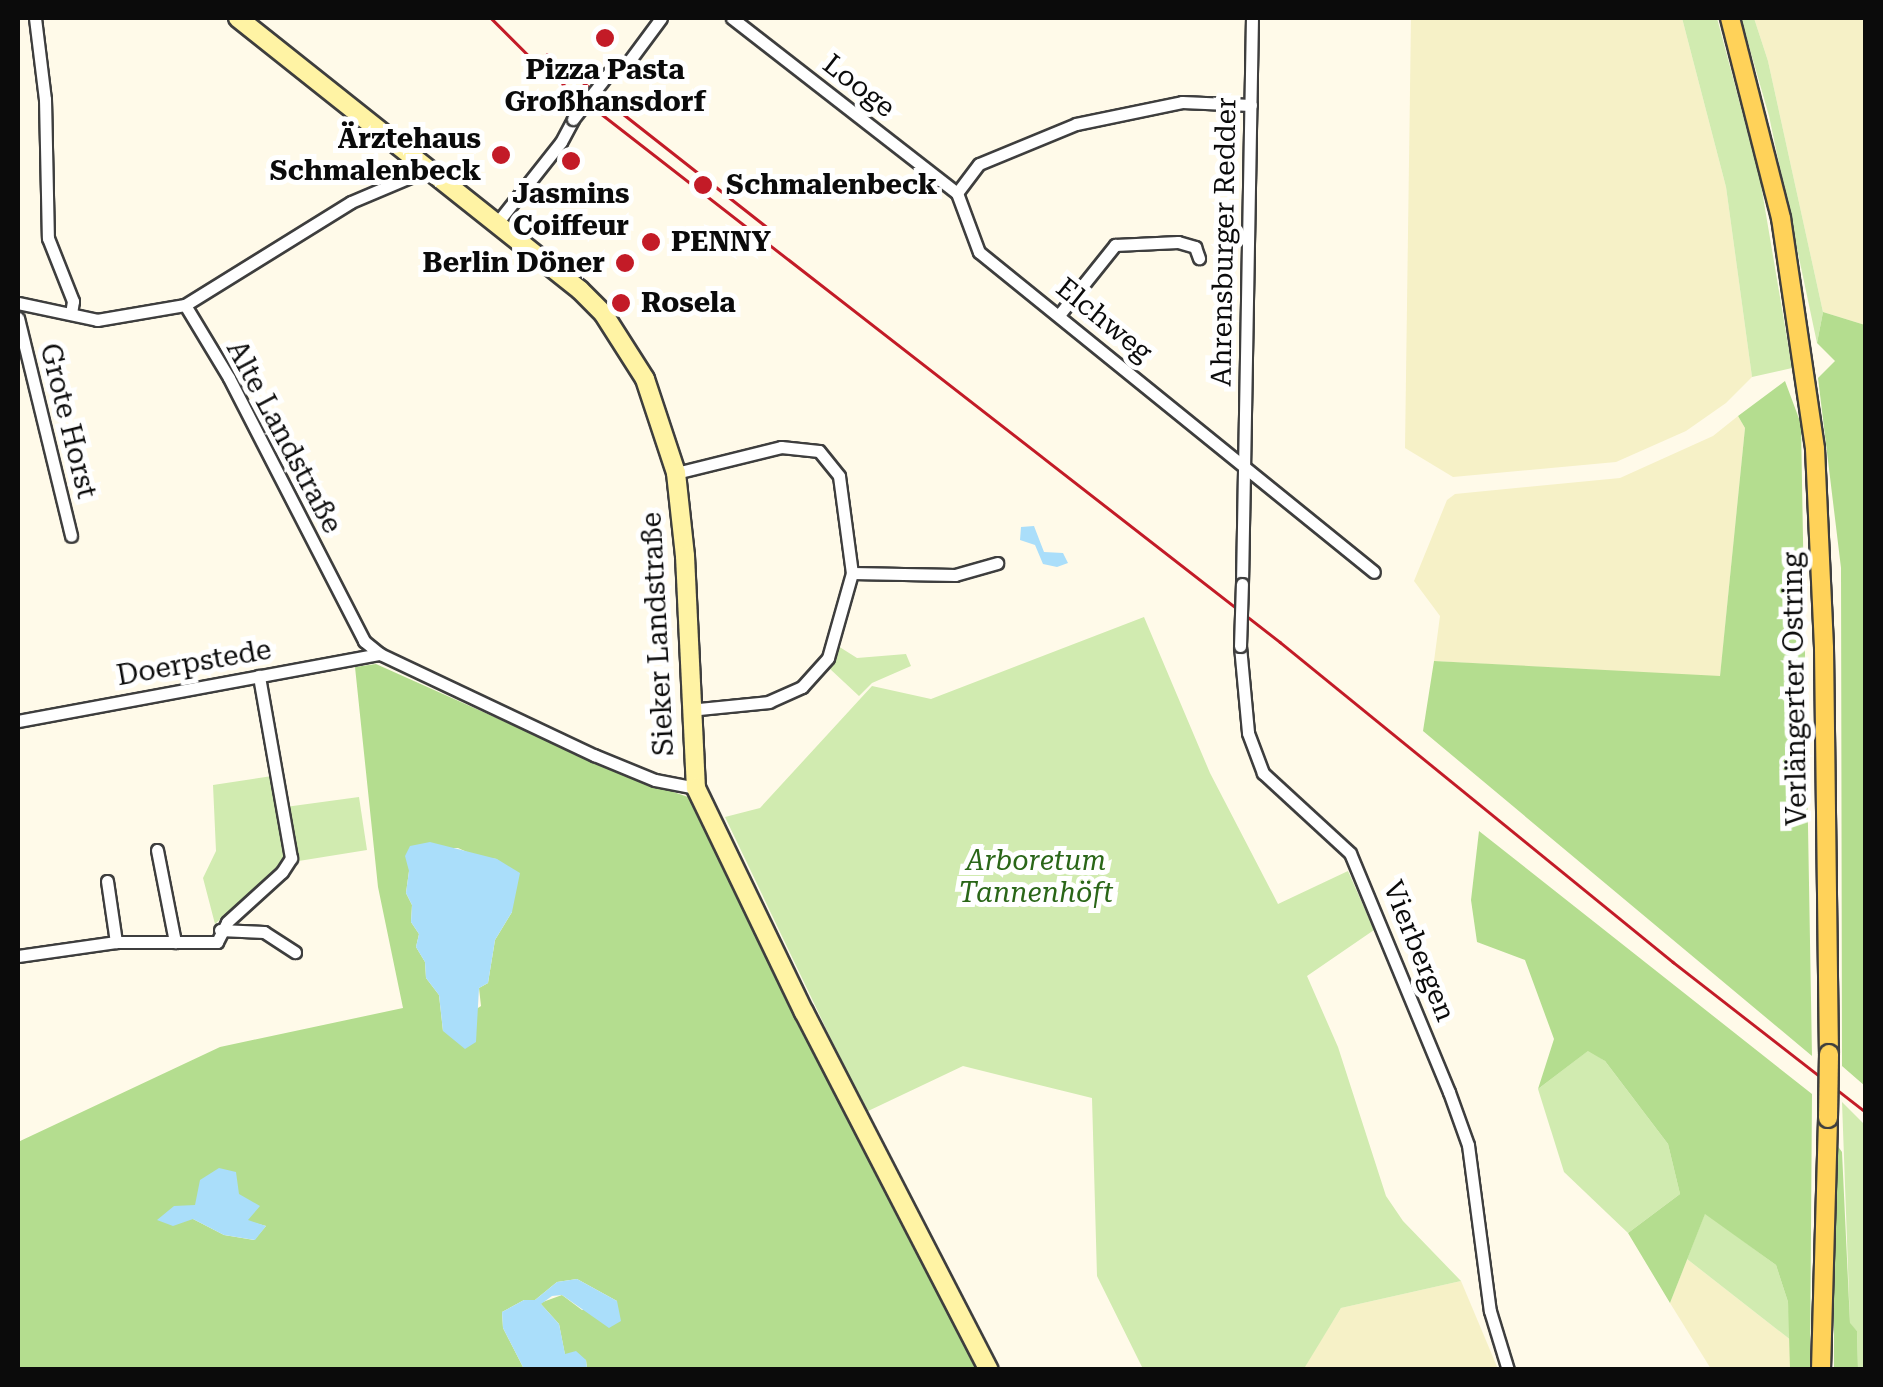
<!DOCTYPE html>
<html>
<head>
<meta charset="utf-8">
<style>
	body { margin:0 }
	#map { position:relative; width:1883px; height:1387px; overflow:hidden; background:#fffae9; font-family:"Roboto Serif",serif }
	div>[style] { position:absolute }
	.farmland>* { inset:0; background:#f6f1c7 }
	.green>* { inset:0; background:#d1ebb0 }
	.forest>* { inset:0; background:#b4dd8f }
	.water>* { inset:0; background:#aadefa }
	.roads { filter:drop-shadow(2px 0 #3e3e3e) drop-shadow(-2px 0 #3e3e3e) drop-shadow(0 2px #3e3e3e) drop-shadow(0 -2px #3e3e3e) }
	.street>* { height:11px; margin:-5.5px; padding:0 5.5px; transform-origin:5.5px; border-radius:5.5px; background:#fff }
	.secondary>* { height:18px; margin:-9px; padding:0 9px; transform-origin:9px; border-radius:9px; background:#fff3a4 }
	.primary>* { height:18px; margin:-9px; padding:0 9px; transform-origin:9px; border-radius:9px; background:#ffd259 }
	.rail>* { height:2.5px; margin:-1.25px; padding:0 1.25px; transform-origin:1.25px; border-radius:1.25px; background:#c31b27 }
	.bridges { filter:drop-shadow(2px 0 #3e3e3e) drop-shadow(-2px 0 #3e3e3e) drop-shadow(0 2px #3e3e3e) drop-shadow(0 -2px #3e3e3e) }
	.street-bridge>* { height:11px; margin:-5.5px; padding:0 5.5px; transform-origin:5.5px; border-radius:5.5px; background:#fff }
	.primary-bridge>* { height:18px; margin:-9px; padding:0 9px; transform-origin:9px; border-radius:9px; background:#ffd259 }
	.dots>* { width:28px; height:28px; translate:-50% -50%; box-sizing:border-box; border:5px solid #fff; border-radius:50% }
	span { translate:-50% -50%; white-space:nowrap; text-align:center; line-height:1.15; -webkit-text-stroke:10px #fff; paint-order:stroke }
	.poi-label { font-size:28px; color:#0b0b0b; font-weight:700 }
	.right { translate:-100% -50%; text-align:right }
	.left { translate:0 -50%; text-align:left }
	.street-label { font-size:28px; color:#0b0b0b }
	.park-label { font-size:28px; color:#2a6618; font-style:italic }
	.frame { position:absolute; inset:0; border:20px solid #0b0b0b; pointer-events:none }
</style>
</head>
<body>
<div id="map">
	<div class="farmland">
		<i style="clip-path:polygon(1411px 18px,1682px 18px,1726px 187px,1752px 377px,1726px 403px,1686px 431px,1616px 462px,1453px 477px,1405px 448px)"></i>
		<i style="clip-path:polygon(1754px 18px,1865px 18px,1865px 325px,1823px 312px,1768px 61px)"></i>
		<i style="clip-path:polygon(1738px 416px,1745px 428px,1720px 677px,1434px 661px,1440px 616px,1414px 581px,1447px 500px,1455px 494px,1620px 478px,1713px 436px)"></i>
		<i style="clip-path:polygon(1687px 1259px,1792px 1341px,1790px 1369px,1711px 1369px,1670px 1303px)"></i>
		<i style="clip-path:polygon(1461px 1281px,1498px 1369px,1304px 1367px,1341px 1308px)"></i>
	</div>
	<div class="green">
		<i style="clip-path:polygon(1682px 18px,1717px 18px,1760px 179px,1792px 368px,1752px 377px,1726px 187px)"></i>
		<i style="clip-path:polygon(1741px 18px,1754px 18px,1768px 61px,1823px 312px,1817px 343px,1769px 116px)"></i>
		<i style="clip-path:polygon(1144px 617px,1210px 773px,1278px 904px,1348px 871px,1374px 930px,1307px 976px,1338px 1047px,1386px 1196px,1403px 1221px,1461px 1281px,1341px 1308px,1305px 1367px,1308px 1369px,1143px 1369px,1097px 1276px,1092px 1098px,963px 1066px,866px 1112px,725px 817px,760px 808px,872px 686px,931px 699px)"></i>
		<i style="clip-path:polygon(838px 646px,857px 658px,906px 654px,911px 666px,872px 683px,859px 696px,829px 668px)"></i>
		<i style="clip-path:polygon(272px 776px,278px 808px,359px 797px,367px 850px,280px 864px,215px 924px,203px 878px,216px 851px,213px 785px)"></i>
		<i style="clip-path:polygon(1589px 1050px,1605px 1061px,1668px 1144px,1680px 1194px,1628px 1233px,1564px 1172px,1538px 1089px)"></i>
		<i style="clip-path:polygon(1842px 1102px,1865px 1125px,1865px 1369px,1858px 1369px,1857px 1331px,1850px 1324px)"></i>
		<i style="clip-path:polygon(1705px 1213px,1776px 1265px,1788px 1302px,1792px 1341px,1687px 1259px)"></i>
	</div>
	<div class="forest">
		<i style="clip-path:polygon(1823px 312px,1865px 325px,1865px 1086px,1842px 1066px,1841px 568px,1818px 378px,1835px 361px,1817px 343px)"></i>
		<i style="clip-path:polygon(1785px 381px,1801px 424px,1812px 1056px,1423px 731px,1434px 661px,1720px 676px,1745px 428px,1738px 416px)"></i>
		<i style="clip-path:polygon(evenodd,376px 664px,624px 775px,691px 798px,976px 1369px,587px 1369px,586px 1360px,565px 1355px,559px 1324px,540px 1303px,562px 1295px,582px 1310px,617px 1301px,577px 1279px,557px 1282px,535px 1300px,524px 1300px,502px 1312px,503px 1328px,524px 1369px,18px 1370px,18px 1142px,220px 1047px,403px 1008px,378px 887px,355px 667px,376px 664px,442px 848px,458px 848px,478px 857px,497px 859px,512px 912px,495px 940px,488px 983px,479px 988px,481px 1006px,443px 1031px,439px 995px,426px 978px,425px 962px,416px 947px,419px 934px,411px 922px,412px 905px,406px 893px,409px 871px,442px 848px,376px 664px,193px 1219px,247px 1221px,266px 1226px,254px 1240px,224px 1235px,193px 1219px)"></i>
		<i style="clip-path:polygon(1479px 831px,1812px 1094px,1810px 1369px,1790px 1369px,1788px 1302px,1776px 1265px,1705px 1214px,1670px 1303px,1628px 1233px,1680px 1194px,1668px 1144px,1605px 1061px,1588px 1051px,1538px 1089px,1554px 1039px,1525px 960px,1477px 942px,1471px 900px)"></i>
		<i style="clip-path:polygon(1834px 1141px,1842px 1152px,1850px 1323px,1857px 1331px,1858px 1369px,1834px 1370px)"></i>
	</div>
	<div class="water">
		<i style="clip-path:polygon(1034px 526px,1044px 552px,1063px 553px,1068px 563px,1057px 567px,1043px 564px,1035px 545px,1020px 540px,1021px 527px)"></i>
		<i style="clip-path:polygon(430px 842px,497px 859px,520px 873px,512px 912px,495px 940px,488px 983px,479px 988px,476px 1042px,465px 1049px,443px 1031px,439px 995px,426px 978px,425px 962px,416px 947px,419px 934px,411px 922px,412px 905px,406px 893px,409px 871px,405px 856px,410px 846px)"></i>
		<i style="clip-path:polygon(219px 1168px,236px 1172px,239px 1194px,260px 1206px,248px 1220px,266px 1226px,255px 1240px,224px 1235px,193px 1219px,173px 1226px,157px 1220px,174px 1206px,195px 1205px,200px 1180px)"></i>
		<i style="clip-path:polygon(577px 1279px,617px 1301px,621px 1321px,609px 1328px,562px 1295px,552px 1296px,541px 1304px,559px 1324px,565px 1354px,576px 1351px,586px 1360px,587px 1369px,524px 1369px,503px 1328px,502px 1312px,524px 1300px,535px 1300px,557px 1282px)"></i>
	</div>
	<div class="roads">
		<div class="street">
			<i style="left:35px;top:18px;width:82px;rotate:83deg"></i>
			<i style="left:45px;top:99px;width:139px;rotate:88.8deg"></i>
			<i style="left:48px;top:238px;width:68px;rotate:68.4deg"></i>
			<i style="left:73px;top:301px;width:13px;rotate:99deg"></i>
			<i style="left:732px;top:18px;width:285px;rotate:37.9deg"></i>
			<i style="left:609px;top:73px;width:20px;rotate:-27deg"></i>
			<i style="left:627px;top:64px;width:57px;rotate:-53.5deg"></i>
			<i style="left:957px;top:193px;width:63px;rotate:69.6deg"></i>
			<i style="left:979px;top:252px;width:508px;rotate:39.01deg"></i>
			<i style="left:957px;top:193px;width:36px;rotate:-53deg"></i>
			<i style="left:979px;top:164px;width:105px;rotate:-22.4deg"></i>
			<i style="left:1076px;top:124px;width:108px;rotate:-11.7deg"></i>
			<i style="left:1182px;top:102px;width:69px;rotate:2.5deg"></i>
			<i style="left:497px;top:223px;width:103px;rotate:-51.7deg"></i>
			<i style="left:561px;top:142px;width:26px;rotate:-62deg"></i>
			<i style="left:18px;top:303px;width:81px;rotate:12.1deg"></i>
			<i style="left:97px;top:320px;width:89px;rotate:-9.7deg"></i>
			<i style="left:185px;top:305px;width:195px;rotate:-31.8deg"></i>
			<i style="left:351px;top:202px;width:85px;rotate:-22.9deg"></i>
			<i style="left:185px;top:305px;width:85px;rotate:58.9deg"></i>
			<i style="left:229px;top:378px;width:296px;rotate:62.8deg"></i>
			<i style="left:364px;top:641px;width:21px;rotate:39deg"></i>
			<i style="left:380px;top:654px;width:237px;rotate:25.3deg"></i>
			<i style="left:594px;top:755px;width:66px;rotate:22.3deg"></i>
			<i style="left:655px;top:780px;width:42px;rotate:11deg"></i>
			<i style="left:1059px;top:315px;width:90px;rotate:-51.3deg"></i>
			<i style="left:1115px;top:245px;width:63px;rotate:-2.7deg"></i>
			<i style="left:1178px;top:242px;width:18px;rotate:16deg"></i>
			<i style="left:1195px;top:247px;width:12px;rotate:70deg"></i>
			<i style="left:18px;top:318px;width:224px;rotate:76.3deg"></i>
			<i style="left:676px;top:473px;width:108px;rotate:-13.9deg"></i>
			<i style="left:781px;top:447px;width:38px;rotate:6deg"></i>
			<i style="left:819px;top:451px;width:32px;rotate:51deg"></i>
			<i style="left:839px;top:476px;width:98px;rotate:82.4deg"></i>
			<i style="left:852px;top:573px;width:88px;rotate:105.8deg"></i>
			<i style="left:828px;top:658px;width:39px;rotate:132deg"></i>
			<i style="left:802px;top:687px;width:36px;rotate:156deg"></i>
			<i style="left:769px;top:702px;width:80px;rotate:174.3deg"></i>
			<i style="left:852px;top:573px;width:103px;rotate:1.1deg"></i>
			<i style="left:955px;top:575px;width:44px;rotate:-15.9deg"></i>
			<i style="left:1242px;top:584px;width:566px;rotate:-88.99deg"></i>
			<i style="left:1240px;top:646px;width:87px;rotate:84.7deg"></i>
			<i style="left:1248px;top:733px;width:43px;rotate:69.4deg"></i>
			<i style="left:1263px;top:773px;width:118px;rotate:42.6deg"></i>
			<i style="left:1350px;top:853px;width:259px;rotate:67.5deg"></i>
			<i style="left:1449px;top:1092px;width:56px;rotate:70.3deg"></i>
			<i style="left:1468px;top:1145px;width:167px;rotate:82.5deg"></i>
			<i style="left:1490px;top:1311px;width:62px;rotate:73deg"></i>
			<i style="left:18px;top:721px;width:368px;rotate:-10.5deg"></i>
			<i style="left:157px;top:850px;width:94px;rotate:78.9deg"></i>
			<i style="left:107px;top:881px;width:62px;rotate:81.6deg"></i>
			<i style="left:220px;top:930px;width:44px;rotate:2.6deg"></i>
			<i style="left:264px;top:932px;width:37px;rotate:33deg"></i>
			<i style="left:18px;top:956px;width:99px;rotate:-8.1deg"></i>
			<i style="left:116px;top:942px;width:101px"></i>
			<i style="left:217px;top:942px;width:22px;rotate:-63deg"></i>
			<i style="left:227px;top:922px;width:74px;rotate:-42.3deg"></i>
			<i style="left:282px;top:872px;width:17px;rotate:-57deg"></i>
			<i style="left:291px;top:858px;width:185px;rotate:-100deg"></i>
		</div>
		<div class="secondary">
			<i style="left:238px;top:18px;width:437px;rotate:38.5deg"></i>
			<i style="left:580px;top:290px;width:33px;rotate:45deg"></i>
			<i style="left:603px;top:313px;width:78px;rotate:57.5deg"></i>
			<i style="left:645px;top:379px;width:99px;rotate:71.7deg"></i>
			<i style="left:676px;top:473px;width:83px;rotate:83.8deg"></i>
			<i style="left:685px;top:556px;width:232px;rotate:87.3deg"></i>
			<i style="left:696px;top:788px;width:249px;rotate:64.3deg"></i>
			<i style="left:804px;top:1012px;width:403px;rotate:62.7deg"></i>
		</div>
		<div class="primary">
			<i style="left:1730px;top:18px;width:206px;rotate:75.7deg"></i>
			<i style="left:1781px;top:218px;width:233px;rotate:81.6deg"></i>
			<i style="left:1815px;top:449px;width:199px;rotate:87.4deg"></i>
			<i style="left:1824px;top:648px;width:406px;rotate:89.3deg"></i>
			<i style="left:1821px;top:1370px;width:252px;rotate:-88.4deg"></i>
		</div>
	</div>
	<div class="rail">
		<i style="left:491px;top:18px;width:64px;rotate:45deg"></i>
		<i style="left:536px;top:63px;width:943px;rotate:37.89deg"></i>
		<i style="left:1280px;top:642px;width:507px;rotate:39.15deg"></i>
		<i style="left:1673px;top:962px;width:244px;rotate:37.9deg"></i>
		<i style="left:547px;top:54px;width:285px;rotate:38.2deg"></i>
	</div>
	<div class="bridges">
		<div class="street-bridge">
			<i style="left:573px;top:119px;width:58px;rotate:-52deg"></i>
			<i style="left:1240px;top:646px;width:62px;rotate:-88.2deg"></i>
		</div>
		<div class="primary-bridge">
			<i style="left:1828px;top:1118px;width:64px;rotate:-89.1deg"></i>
		</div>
	</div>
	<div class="dots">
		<i style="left:605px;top:38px;background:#c31b27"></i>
		<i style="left:501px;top:155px;background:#c31b27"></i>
		<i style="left:571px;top:161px;background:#c31b27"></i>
		<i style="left:703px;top:185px;background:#c31b27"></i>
		<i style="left:651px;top:242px;background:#c31b27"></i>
		<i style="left:625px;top:263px;background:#c31b27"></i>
		<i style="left:621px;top:303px;background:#c31b27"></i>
	</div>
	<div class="poi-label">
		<span style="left:605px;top:86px">Pizza Pasta<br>Großhansdorf</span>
		<span class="right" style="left:481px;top:155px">Ärztehaus<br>Schmalenbeck</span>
		<span class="left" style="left:726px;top:185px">Schmalenbeck</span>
		<span style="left:571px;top:210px">Jasmins<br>Coiffeur</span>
		<span class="left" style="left:671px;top:242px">PENNY</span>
		<span class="right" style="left:605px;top:263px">Berlin Döner</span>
		<span class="left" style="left:641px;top:303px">Rosela</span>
	</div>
	<div class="street-label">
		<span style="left:859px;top:86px;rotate:38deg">Looge</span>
		<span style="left:1224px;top:242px;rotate:-89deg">Ahrensburger Redder</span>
		<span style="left:1104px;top:320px;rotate:39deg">Elchweg</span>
		<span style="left:68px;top:421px;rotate:76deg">Grote Horst</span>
		<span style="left:284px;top:437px;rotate:62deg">Alte Landstraße</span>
		<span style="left:658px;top:634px;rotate:-93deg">Sieker Landstraße</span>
		<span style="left:194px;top:663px;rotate:-10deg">Doerpstede</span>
		<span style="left:1795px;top:689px;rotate:-91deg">Verlängerter Ostring</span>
		<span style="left:1419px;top:951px;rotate:68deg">Vierbergen</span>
	</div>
	<div class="park-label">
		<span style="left:1036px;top:877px">Arboretum<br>Tannenhöft</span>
	</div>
	<div class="frame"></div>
</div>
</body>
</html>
